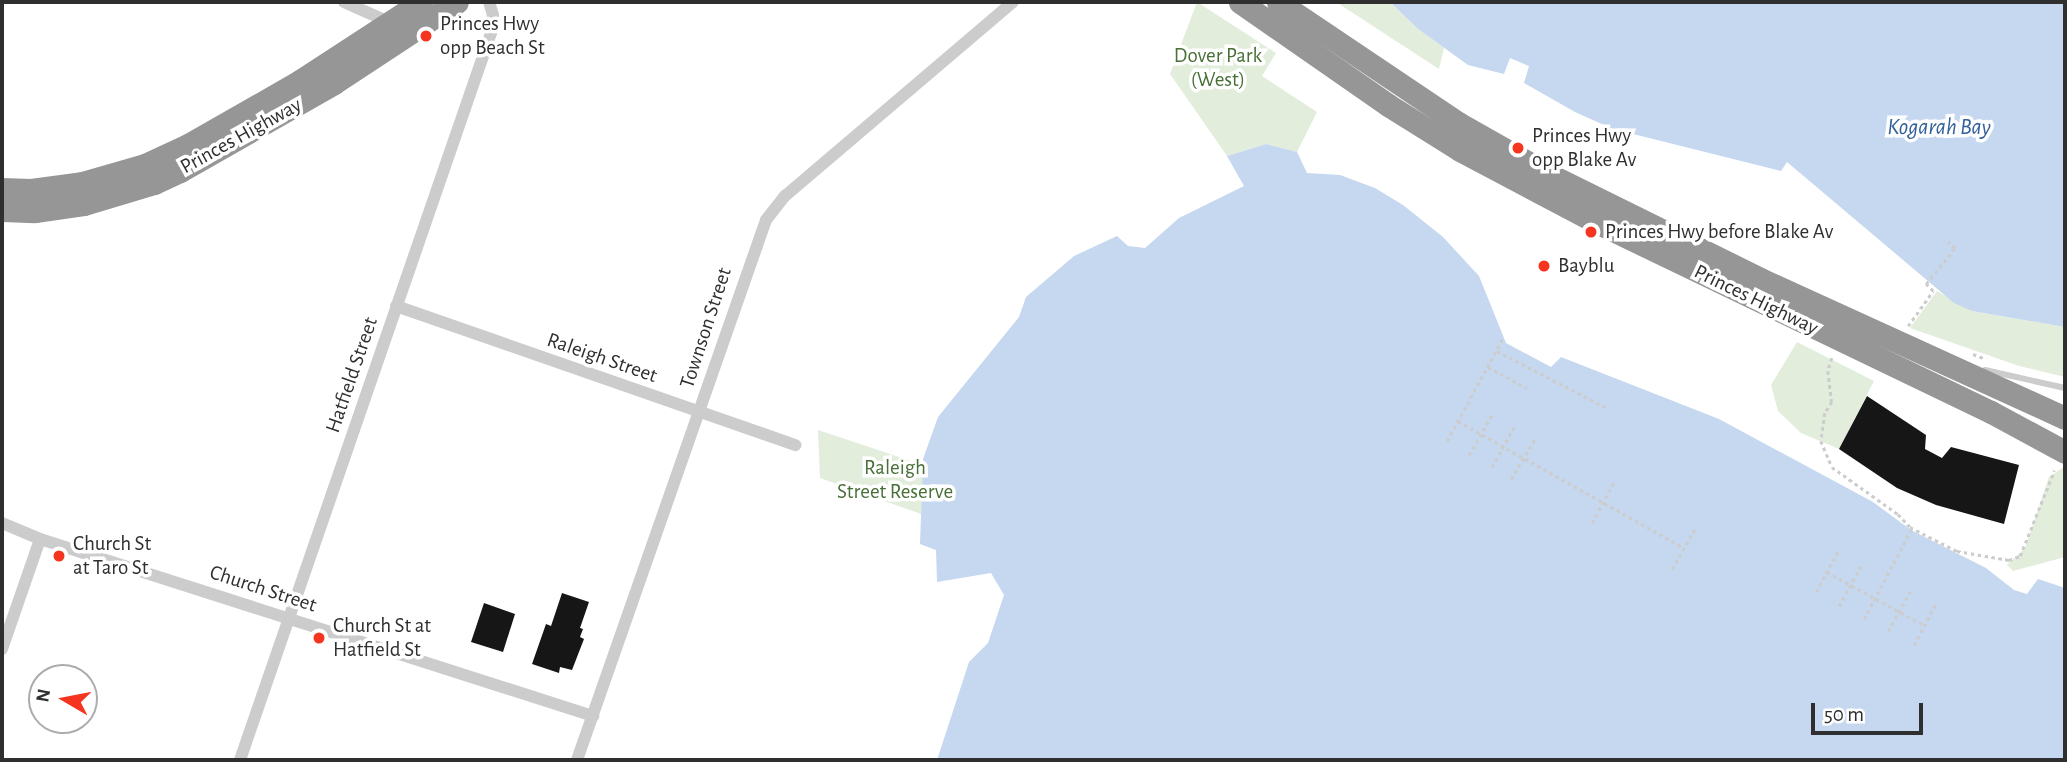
<!DOCTYPE html>
<html>
<head>
<meta charset="utf-8">
<style>
	body { margin:0 }
	#map { position:relative; width:2067px; height:762px; overflow:hidden; background:#fff; font-family:"Alegreya Sans",sans-serif }
	div>[style] { position:absolute }
	.green>* { inset:0; background:#e2eddb }
	.water>* { inset:0; background:#c5d8ef }
	.building>* { inset:0; background:#161616 }
	.path>* { height:2.5px; margin-top:-1.25px; transform-origin:0; background:repeating-linear-gradient(90deg,#ccc 0 3.5px,transparent 0 7px) }
	.lane>* { height:6px; margin:-3px; padding:0 3px; transform-origin:3px; border-radius:3px; background:#ccc }
	.street>* { height:12px; margin:-6px; padding:0 6px; transform-origin:6px; border-radius:6px; background:#ccc }
	.highway>* { height:23px; margin:-11.5px; padding:0 11.5px; transform-origin:11.5px; border-radius:11.5px; background:#969696 }
	.dots>* { width:19px; height:19px; translate:-50% -50%; box-sizing:border-box; border:4px solid #fff; border-radius:50% }
	span { translate:-50% -50%; white-space:nowrap; text-align:center; line-height:1.15; -webkit-text-stroke:7px #fff; paint-order:stroke }
	.poi-label { font-size:21px; color:#2f2f2f }
	.left { translate:0 -50%; text-align:left }
	.park-label { font-size:21px; color:#486f37 }
	.street-label { font-size:21px; color:#2f2f2f }
	.water-label { font-size:23px; color:#346199; font-style:italic }
	.frame { position:absolute; inset:0; border:4px solid #2f2f2f; pointer-events:none }
	.north { position:absolute; left:28px; top:664px; width:70px; height:70px; box-sizing:border-box; background:#fff; border:2px solid #acacac; border-radius:50%; rotate:280deg; font-size:19px; font-weight:700; line-height:28px; text-align:center; color:#2f2f2f }
	.north::after { content:''; display:block; margin:auto; width:24px; height:32px; background:#f63520; clip-path:polygon(50% 0,100% 100%,50% 72%,0 100%) }
	.scale { position:absolute; left:1811px; top:703px; width:112px; height:32px; box-sizing:border-box; border:4px solid #2f2f2f; border-top:0; padding-left:9px; font-size:21px; line-height:24px; white-space:nowrap; color:#2f2f2f; -webkit-text-stroke:5px #fff; paint-order:stroke }
</style>
</head>
<body>
<div id="map">
	<div class="green">
		<i style="clip-path:polygon(1197px 2px,1276px 53px,1262px 76px,1317px 112px,1297px 152px,1266px 144px,1227px 156px,1170px 74px)"></i>
		<i style="clip-path:polygon(1336px 2px,1390px 2px,1418px 29px,1444px 48px,1439px 69px)"></i>
		<i style="clip-path:polygon(1937px 291px,1972px 311px,2065px 327px,2065px 377px,2019px 366px,1910px 328px)"></i>
		<i style="clip-path:polygon(1797px 342px,1874px 381px,1839px 449px,1801px 433px,1778px 411px,1771px 385px)"></i>
		<i style="clip-path:polygon(818px 430px,923px 465px,921px 514px,820px 478px)"></i>
		<i style="clip-path:polygon(2065px 466px,2065px 557px,2013px 571px,2007px 565px,2025px 548px,2049px 477px)"></i>
	</div>
	<div class="water">
		<i style="clip-path:polygon(1390px 2px,2065px 2px,2065px 327px,1972px 311px,1954px 303px,1787px 162px,1781px 171px,1613px 129px,1575px 112px,1524px 83px,1529px 66px,1510px 58px,1504px 74px,1468px 65px,1418px 29px)"></i>
		<i style="clip-path:polygon(1266px 144px,1297px 152px,1307px 173px,1340px 175px,1375px 188px,1403px 205px,1443px 237px,1479px 276px,1506px 343px,1551px 367px,1561px 357px,1719px 419px,1873px 502px,1911px 530px,1986px 568px,2014px 590px,2027px 594px,2038px 579px,2065px 588px,2065px 760px,937px 760px,969px 662px,988px 643px,1004px 595px,991px 573px,937px 582px,936px 550px,920px 544px,923px 459px,938px 417px,1019px 317px,1026px 297px,1074px 256px,1117px 236px,1128px 246px,1145px 248px,1179px 218px,1244px 186px,1227px 156px)"></i>
	</div>
	<div class="building">
		<i style="clip-path:polygon(1867px 396px,1926px 435px,1925px 449px,1942px 458px,1951px 447px,2019px 465px,2004px 524px,1936px 505px,1897px 488px,1839px 449px)"></i>
		<i style="clip-path:polygon(562px 593px,589px 602px,580px 628px,583px 629px,580px 637px,584px 639px,572px 670px,560px 667px,559px 673px,532px 664px,546px 624px,551px 626px)"></i>
		<i style="clip-path:polygon(484px 603px,515px 614px,503px 652px,471px 642px)"></i>
	</div>
	<div class="path">
		<i style="left:1908px;top:326px;width:43px;rotate:-54.5deg"></i>
		<i style="left:1933px;top:291px;width:10px;rotate:-135deg"></i>
		<i style="left:1926px;top:284px;width:46px;rotate:-51.1deg"></i>
		<i style="left:1955px;top:248px;width:9px;rotate:-139deg"></i>
		<i style="left:1497px;top:351px;width:124px;rotate:27.4deg"></i>
		<i style="left:1973px;top:354px;width:14px;rotate:21deg"></i>
		<i style="left:1832px;top:358px;width:14px;rotate:107deg"></i>
		<i style="left:1828px;top:371px;width:31px;rotate:83deg"></i>
		<i style="left:1832px;top:402px;width:13px;rotate:122deg"></i>
		<i style="left:1825px;top:413px;width:28px;rotate:98deg"></i>
		<i style="left:1821px;top:441px;width:28px;rotate:67deg"></i>
		<i style="left:1832px;top:467px;width:81px;rotate:35.5deg"></i>
		<i style="left:1898px;top:514px;width:18px;rotate:47deg"></i>
		<i style="left:1910px;top:527px;width:53px;rotate:27.1deg"></i>
		<i style="left:1957px;top:551px;width:53px;rotate:9.8deg"></i>
		<i style="left:2009px;top:560px;width:12px;rotate:-20deg"></i>
		<i style="left:2020px;top:556px;width:92px;rotate:-68.2deg"></i>
		<i style="left:1488px;top:367px;width:44px;rotate:28.3deg"></i>
		<i style="left:1458px;top:421px;width:259px;rotate:29.3deg"></i>
		<i style="left:1447px;top:441px;width:117px;rotate:-61.5deg"></i>
		<i style="left:1469px;top:455px;width:48px;rotate:-60.3deg"></i>
		<i style="left:1492px;top:467px;width:48px;rotate:-61.3deg"></i>
		<i style="left:1511px;top:479px;width:49px;rotate:-59.2deg"></i>
		<i style="left:1592px;top:523px;width:47px;rotate:-61.8deg"></i>
		<i style="left:1672px;top:569px;width:48px;rotate:-60.3deg"></i>
		<i style="left:1827px;top:572px;width:111px;rotate:28.7deg"></i>
		<i style="left:1816px;top:592px;width:47px;rotate:-61.8deg"></i>
		<i style="left:1839px;top:606px;width:48px;rotate:-61.3deg"></i>
		<i style="left:1864px;top:619px;width:101px;rotate:-62.2deg"></i>
		<i style="left:1888px;top:631px;width:47px;rotate:-60.7deg"></i>
		<i style="left:1914px;top:645px;width:47px;rotate:-62.4deg"></i>
	</div>
	<div class="lane">
		<i style="left:1985px;top:370px;width:82px;rotate:12.7deg"></i>
	</div>
	<div class="street">
		<i style="left:344px;top:2px;width:51px;rotate:24.1deg"></i>
		<i style="left:396px;top:306px;width:423px;rotate:19.2deg"></i>
		<i style="left:2px;top:523px;width:41px;rotate:22.8deg"></i>
		<i style="left:40px;top:539px;width:581px;rotate:17.75deg"></i>
		<i style="left:2px;top:649px;width:116px;rotate:-70.9deg"></i>
		<i style="left:240px;top:760px;width:769px;rotate:-70.95deg"></i>
		<i style="left:491px;top:33px;width:18px;rotate:-84deg"></i>
		<i style="left:493px;top:15px;width:14px;rotate:-107deg"></i>
		<i style="left:577px;top:760px;width:572px;rotate:-70.71deg"></i>
		<i style="left:766px;top:220px;width:31px;rotate:-52deg"></i>
		<i style="left:785px;top:196px;width:299px;rotate:-40.4deg"></i>
	</div>
	<div class="highway">
		<i style="left:1240px;top:2px;width:180px;rotate:34.8deg"></i>
		<i style="left:1388px;top:105px;width:85px;rotate:32deg"></i>
		<i style="left:1460px;top:150px;width:152px;rotate:27.9deg"></i>
		<i style="left:1594px;top:221px;width:441px;rotate:25.7deg"></i>
		<i style="left:1991px;top:412px;width:84px;rotate:28.4deg"></i>
		<i style="left:1278px;top:2px;width:217px;rotate:33.9deg"></i>
		<i style="left:1458px;top:123px;width:103px;rotate:29.5deg"></i>
		<i style="left:1548px;top:174px;width:237px;rotate:26.3deg"></i>
		<i style="left:1760px;top:279px;width:335px;rotate:24.5deg"></i>
		<i style="left:2px;top:189px;width:29px;rotate:2deg"></i>
		<i style="left:31px;top:190px;width:51px;rotate:-7.8deg"></i>
		<i style="left:82px;top:183px;width:66px;rotate:-15.9deg"></i>
		<i style="left:145px;top:165px;width:47px;rotate:-24.9deg"></i>
		<i style="left:188px;top:145px;width:129px;rotate:-29.7deg"></i>
		<i style="left:300px;top:81px;width:145px;rotate:-33.1deg"></i>
		<i style="left:2px;top:210px;width:33px;rotate:2deg"></i>
		<i style="left:35px;top:211px;width:49px;rotate:-8.1deg"></i>
		<i style="left:84px;top:204px;width:73px;rotate:-16.7deg"></i>
		<i style="left:154px;top:183px;width:29px;rotate:-25deg"></i>
		<i style="left:180px;top:171px;width:177px;rotate:-29.7deg"></i>
		<i style="left:334px;top:83px;width:147px;rotate:-33.4deg"></i>
	</div>
	<div class="dots">
		<i style="left:426px;top:36px;background:#f63520"></i>
		<i style="left:1518px;top:148px;background:#f63520"></i>
		<i style="left:1591px;top:232px;background:#f63520"></i>
		<i style="left:1544px;top:266px;background:#f63520"></i>
		<i style="left:59px;top:556px;background:#f63520"></i>
		<i style="left:319px;top:638px;background:#f63520"></i>
	</div>
	<div class="poi-label">
		<span class="left" style="left:440px;top:36px">Princes Hwy<br>opp Beach St</span>
		<span class="left" style="left:1532px;top:148px">Princes Hwy<br>opp Blake Av</span>
		<span class="left" style="left:1605px;top:232px">Princes Hwy before Blake Av</span>
		<span class="left" style="left:1558px;top:266px">Bayblu</span>
		<span class="left" style="left:73px;top:556px">Church St<br>at Taro St</span>
		<span class="left" style="left:333px;top:638px">Church St at<br>Hatfield St</span>
	</div>
	<div class="park-label">
		<span style="left:1218px;top:68px">Dover Park<br>(West)</span>
		<span style="left:895px;top:480px">Raleigh<br>Street Reserve</span>
	</div>
	<div class="street-label">
		<span style="left:241px;top:136px;rotate:-29deg">Princes Highway</span>
		<span style="left:1756px;top:300px;rotate:26deg">Princes Highway</span>
		<span style="left:706px;top:328px;rotate:-72deg">Townson Street</span>
		<span style="left:602px;top:358px;rotate:19deg">Raleigh Street</span>
		<span style="left:352px;top:375px;rotate:-71deg">Hatfield Street</span>
		<span style="left:263px;top:589px;rotate:18deg">Church Street</span>
	</div>
	<div class="water-label">
		<span style="left:1939px;top:128px">Kogarah Bay</span>
	</div>
	<div class="frame"></div>
	<div class="north">N</div>
	<div class="scale">50 m</div>
</div>
</body>
</html>
